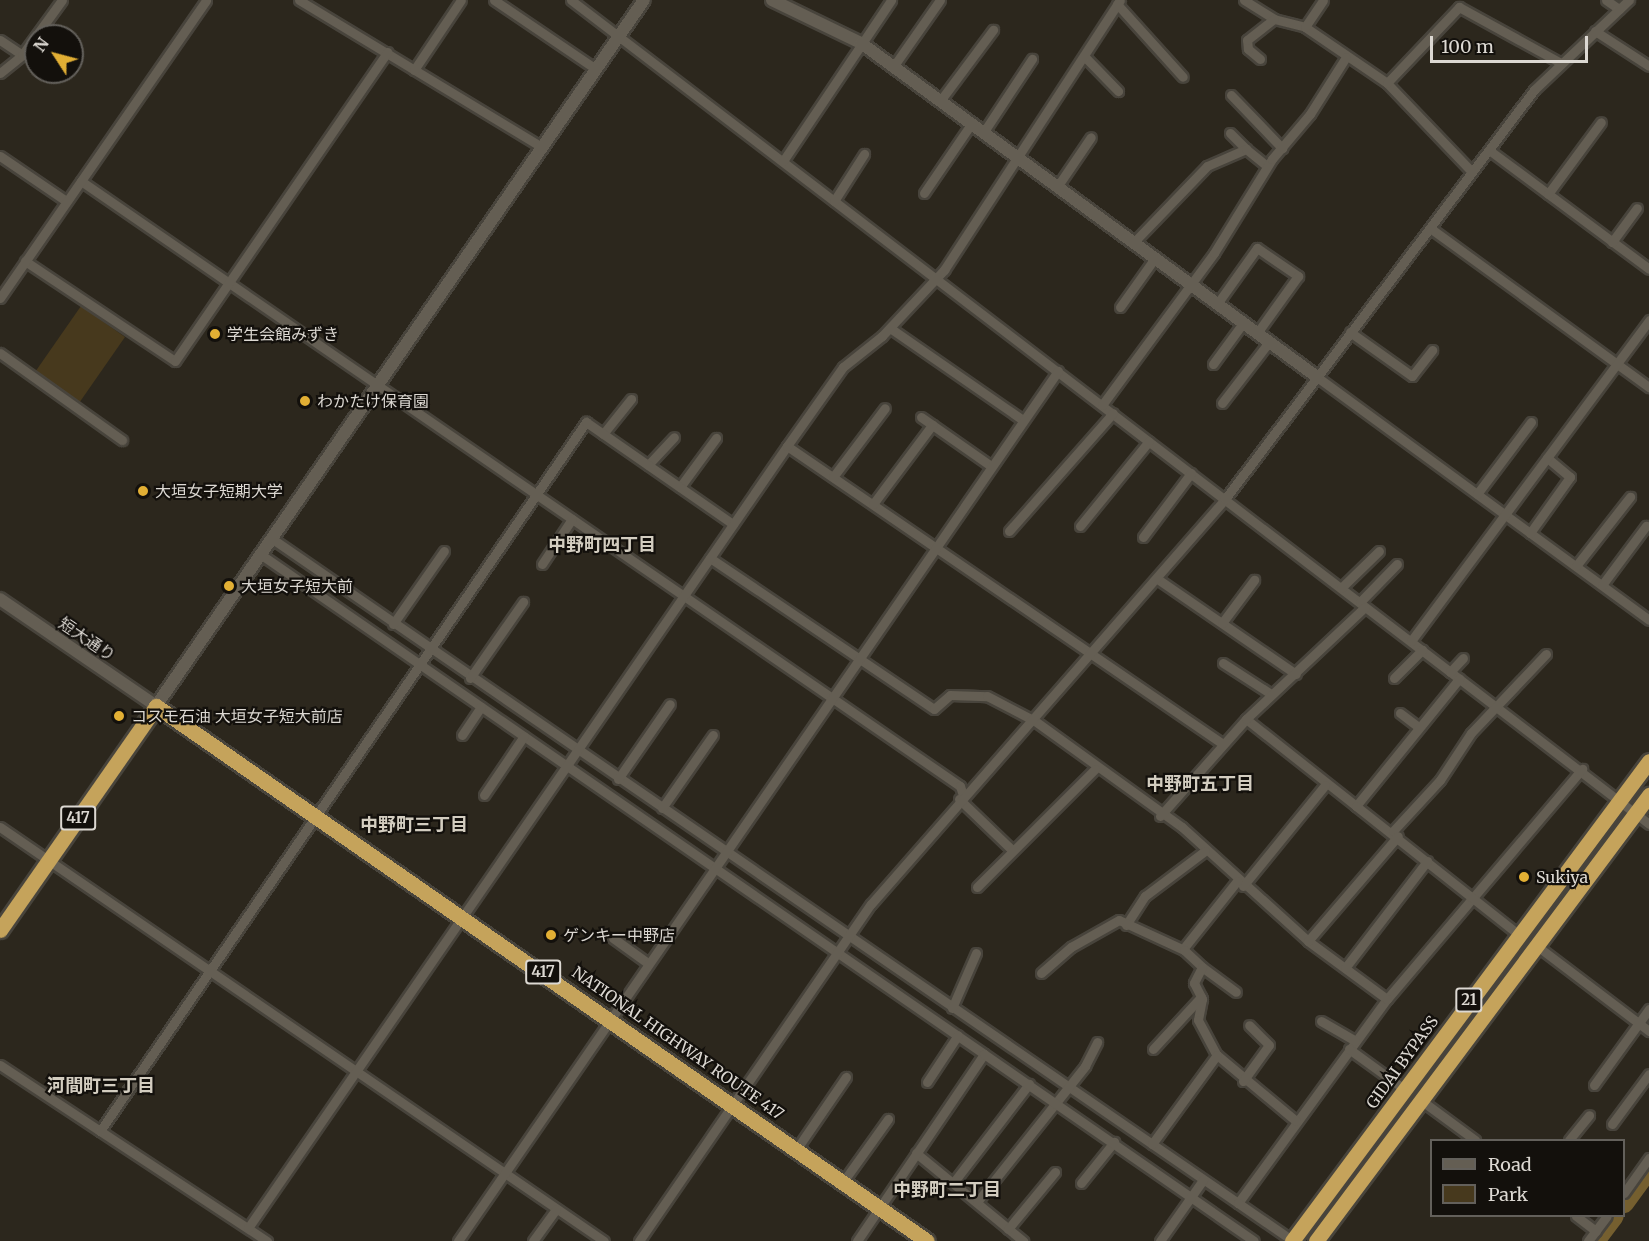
<!DOCTYPE html>
<html>
<head>
<meta charset="utf-8">
<style>
	body { margin:0 }
	#map { position:relative; width:1649px; height:1241px; overflow:hidden; background:#2c271d; font-family:Merriweather,"Noto Sans JP",serif }
	div>[style] { position:absolute }
	.green>* { inset:0; background:#47391d }
	.river>* { height:20px; margin:-10px; padding:0 10px; transform-origin:10px; border-radius:10px; background:#755f2f }
	.roads { filter:drop-shadow(2px 0 #48443c) drop-shadow(-2px 0 #48443c) drop-shadow(0 2px #48443c) drop-shadow(0 -2px #48443c) }
	.minor>* { height:9px; margin:-4.5px; padding:0 4.5px; transform-origin:4.5px; border-radius:4.5px; background:#645e53 }
	.tertiary>* { height:12px; margin:-6px; padding:0 6px; transform-origin:6px; border-radius:6px; background:#645e53 }
	.trunk>* { height:15px; margin:-7.5px; padding:0 7.5px; transform-origin:7.5px; border-radius:7.5px; background:#c5a35b }
	.dots>* { width:16px; height:16px; translate:-50% -50%; box-sizing:border-box; border:3px solid #13100c; border-radius:50% }
	span { translate:-50% -50%; white-space:nowrap; text-align:center; line-height:1.15; -webkit-text-stroke:4.5px #13100c; paint-order:stroke }
	.shield-label span { padding:2px 4px; background:#13100c; border:2px solid; border-radius:4px; -webkit-text-stroke-width:0 }
	.shield-label { font-size:15px; color:#dcd8d2; font-weight:700 }
	.poi-label { font-size:16px; color:#dcd8d2 }
	.left { translate:0 -50%; text-align:left }
	.street-label { font-size:16px; color:#dcd8d2 }
	.neighbourhood-label { font-size:18px; color:#d3cdc0; font-weight:700 }
	.legend { position:absolute; left:1430px; top:1139px; width:195px; height:78px; box-sizing:border-box; background:#13100c; border:2px solid #63605b; margin:0; padding:8px 10px; list-style:none; font-size:18px; color:#dcd8d2 }
	.legend li { display:flex; align-items:center; gap:12px; height:30px }
	.legend b { width:30px; border:2px solid #63605b }
	.north { position:absolute; left:24px; top:24px; width:60px; height:60px; box-sizing:border-box; background:#13100c; border:2px solid #63605b; border-radius:50%; rotate:306deg; font-size:16px; font-weight:700; line-height:24px; text-align:center; color:#dcd8d2 }
	.north::after { content:''; display:block; margin:auto; width:21px; height:27px; background:#e2af34; clip-path:polygon(50% 0,100% 100%,50% 72%,0 100%) }
	.scale { position:absolute; left:1430px; top:36px; width:158px; height:27px; box-sizing:border-box; border:3px solid #dcd8d2; border-top:0; padding-left:8px; font-size:18px; line-height:21px; white-space:nowrap; color:#dcd8d2; -webkit-text-stroke:4px #13100c; paint-order:stroke }
</style>
</head>
<body>
<div id="map">
	<div class="green">
		<i style="clip-path:polygon(81px 306px,125px 337px,77px 406px,33px 375px)"></i>
	</div>
	<div class="river">
		<i style="left:1624px;top:1203px;width:42px;rotate:-53.7deg"></i>
		<i style="left:1595px;top:1241px;width:31px;rotate:-53deg"></i>
	</div>
	<div class="roads">
		<div class="minor">
			<i style="left:299px;top:0;width:284px;rotate:31.2deg"></i>
			<i style="left:494px;top:0;width:123px;rotate:34.1deg"></i>
			<i style="left:571px;top:0;width:1357px;rotate:37.39deg"></i>
			<i style="left:1244px;top:0;width:36px;rotate:32deg"></i>
			<i style="left:1274px;top:19px;width:32px;rotate:14deg"></i>
			<i style="left:1305px;top:27px;width:99px;rotate:34.3deg"></i>
			<i style="left:1387px;top:83px;width:123px;rotate:46.3deg"></i>
			<i style="left:1606px;top:0;width:16px;rotate:35deg"></i>
			<i style="left:1117px;top:4px;width:98px;rotate:47.9deg"></i>
			<i style="left:1305px;top:27px;width:32px;rotate:-56deg"></i>
			<i style="left:1595px;top:31px;width:64px;rotate:32.9deg"></i>
			<i style="left:0;top:40px;width:27px;rotate:34deg"></i>
			<i style="left:1084px;top:56px;width:49px;rotate:45.8deg"></i>
			<i style="left:1260px;top:59px;width:16px;rotate:-140deg"></i>
			<i style="left:1248px;top:49px;width:9px;rotate:-96deg"></i>
			<i style="left:1247px;top:40px;width:34px;rotate:-38deg"></i>
			<i style="left:893px;top:67px;width:82px;rotate:-55deg"></i>
			<i style="left:414px;top:70px;width:84px;rotate:-56.1deg"></i>
			<i style="left:0;top:73px;width:28px;rotate:-39deg"></i>
			<i style="left:22px;top:55px;width:68px;rotate:-54deg"></i>
			<i style="left:1387px;top:83px;width:105px;rotate:-46.5deg"></i>
			<i style="left:1459px;top:7px;width:116px;rotate:28.8deg"></i>
			<i style="left:1231px;top:95px;width:74px;rotate:46.1deg"></i>
			<i style="left:940px;top:101px;width:89px;rotate:-53.3deg"></i>
			<i style="left:983px;top:133px;width:89px;rotate:-56.5deg"></i>
			<i style="left:1230px;top:133px;width:23px;rotate:45deg"></i>
			<i style="left:1489px;top:150px;width:199px;rotate:36.6deg"></i>
			<i style="left:0;top:156px;width:80px;rotate:34.3deg"></i>
			<i style="left:783px;top:161px;width:194px;rotate:-56.1deg"></i>
			<i style="left:81px;top:181px;width:1067px;rotate:34.54deg"></i>
			<i style="left:960px;top:786px;width:9px;rotate:72deg"></i>
			<i style="left:1057px;top:187px;width:60px;rotate:-55.8deg"></i>
			<i style="left:924px;top:193px;width:83px;rotate:-55.7deg"></i>
			<i style="left:1548px;top:194px;width:89px;rotate:-53.6deg"></i>
			<i style="left:834px;top:201px;width:56px;rotate:-57.4deg"></i>
			<i style="left:1430px;top:228px;width:271px;rotate:36deg"></i>
			<i style="left:1612px;top:242px;width:42px;rotate:-53.7deg"></i>
			<i style="left:1133px;top:243px;width:107px;rotate:-46.1deg"></i>
			<i style="left:1207px;top:166px;width:43px;rotate:-23.6deg"></i>
			<i style="left:1246px;top:149px;width:27px;rotate:39deg"></i>
			<i style="left:25px;top:261px;width:180px;rotate:33.7deg"></i>
			<i style="left:175px;top:361px;width:375px;rotate:-55.5deg"></i>
			<i style="left:0;top:298px;width:362px;rotate:-55.3deg"></i>
			<i style="left:1217px;top:304px;width:69px;rotate:-54.5deg"></i>
			<i style="left:1257px;top:248px;width:50px;rotate:34.3deg"></i>
			<i style="left:1298px;top:276px;width:70px;rotate:125.7deg"></i>
			<i style="left:1120px;top:307px;width:60px;rotate:-54.5deg"></i>
			<i style="left:890px;top:328px;width:162px;rotate:34.7deg"></i>
			<i style="left:1350px;top:332px;width:76px;rotate:35.4deg"></i>
			<i style="left:1412px;top:376px;width:33px;rotate:-52deg"></i>
			<i style="left:0;top:353px;width:150px;rotate:35.5deg"></i>
			<i style="left:1213px;top:364px;width:51px;rotate:-53.8deg"></i>
			<i style="left:1317px;top:377px;width:411px;rotate:36.2deg"></i>
			<i style="left:1222px;top:403px;width:77px;rotate:-52.4deg"></i>
			<i style="left:1102px;top:405px;width:189px;rotate:-53.6deg"></i>
			<i style="left:1214px;top:253px;width:110px;rotate:-58.3deg"></i>
			<i style="left:1272px;top:159px;width:59px;rotate:-49.8deg"></i>
			<i style="left:1310px;top:114px;width:67px;rotate:-57.7deg"></i>
			<i style="left:921px;top:417px;width:85px;rotate:35deg"></i>
			<i style="left:603px;top:434px;width:45px;rotate:-51.3deg"></i>
			<i style="left:787px;top:446px;width:528px;rotate:34.35deg"></i>
			<i style="left:648px;top:465px;width:38px;rotate:-47deg"></i>
			<i style="left:833px;top:477px;width:86px;rotate:-53deg"></i>
			<i style="left:680px;top:487px;width:61px;rotate:-53.7deg"></i>
			<i style="left:1477px;top:494px;width:90px;rotate:-53.1deg"></i>
			<i style="left:873px;top:504px;width:99px;rotate:-53.2deg"></i>
			<i style="left:1080px;top:526px;width:109px;rotate:-50.9deg"></i>
			<i style="left:1009px;top:531px;width:157px;rotate:-48.6deg"></i>
			<i style="left:1530px;top:533px;width:69px;rotate:-54.5deg"></i>
			<i style="left:1570px;top:477px;width:30px;rotate:-140deg"></i>
			<i style="left:1143px;top:537px;width:80px;rotate:-53.1deg"></i>
			<i style="left:274px;top:540px;width:1170px;rotate:34.52deg"></i>
			<i style="left:1238px;top:1203px;width:253px;rotate:-53.9deg"></i>
			<i style="left:1387px;top:999px;width:302px;rotate:-49.7deg"></i>
			<i style="left:263px;top:556px;width:876px;rotate:34.63deg"></i>
			<i style="left:710px;top:558px;width:270px;rotate:34deg"></i>
			<i style="left:934px;top:709px;width:21px;rotate:-41deg"></i>
			<i style="left:950px;top:695px;width:37px;rotate:2deg"></i>
			<i style="left:987px;top:696px;width:54px;rotate:27.5deg"></i>
			<i style="left:1035px;top:721px;width:181px;rotate:35.8deg"></i>
			<i style="left:1182px;top:827px;width:170px;rotate:42.1deg"></i>
			<i style="left:1308px;top:941px;width:98px;rotate:36.3deg"></i>
			<i style="left:542px;top:564px;width:54px;rotate:-56.3deg"></i>
			<i style="left:1576px;top:566px;width:88px;rotate:-52deg"></i>
			<i style="left:1159px;top:580px;width:166px;rotate:34.5deg"></i>
			<i style="left:1602px;top:585px;width:74px;rotate:-53.3deg"></i>
			<i style="left:1341px;top:588px;width:53px;rotate:-44.2deg"></i>
			<i style="left:1360px;top:602px;width:53px;rotate:-45.8deg"></i>
			<i style="left:1222px;top:623px;width:54px;rotate:-53.3deg"></i>
			<i style="left:393px;top:624px;width:89px;rotate:-55.1deg"></i>
			<i style="left:1411px;top:641px;width:400px;rotate:-53.4deg"></i>
			<i style="left:1223px;top:663px;width:57px;rotate:32.9deg"></i>
			<i style="left:1450px;top:672px;width:19px;rotate:-47deg"></i>
			<i style="left:470px;top:678px;width:93px;rotate:-55.1deg"></i>
			<i style="left:1394px;top:678px;width:40px;rotate:-45deg"></i>
			<i style="left:1400px;top:713px;width:20px;rotate:37deg"></i>
			<i style="left:1246px;top:719px;width:140px;rotate:38.3deg"></i>
			<i style="left:1356px;top:806px;width:164px;rotate:-51deg"></i>
			<i style="left:462px;top:735px;width:34px;rotate:-56deg"></i>
			<i style="left:618px;top:779px;width:91px;rotate:-55.3deg"></i>
			<i style="left:484px;top:795px;width:71px;rotate:-55.9deg"></i>
			<i style="left:959px;top:799px;width:74px;rotate:43.9deg"></i>
			<i style="left:1356px;top:806px;width:206px;rotate:38.3deg"></i>
			<i style="left:662px;top:808px;width:89px;rotate:-55.1deg"></i>
			<i style="left:1160px;top:816px;width:130px;rotate:-48.4deg"></i>
			<i style="left:1246px;top:719px;width:163px;rotate:-43.3deg"></i>
			<i style="left:0;top:827px;width:732px;rotate:34.43deg"></i>
			<i style="left:1393px;top:831px;width:69px;rotate:-47.3deg"></i>
			<i style="left:1440px;top:780px;width:56px;rotate:-56.6deg"></i>
			<i style="left:1471px;top:733px;width:109px;rotate:-46.5deg"></i>
			<i style="left:1243px;top:886px;width:130px;rotate:-50.9deg"></i>
			<i style="left:977px;top:887px;width:167px;rotate:-45deg"></i>
			<i style="left:1126px;top:925px;width:35px;rotate:-57deg"></i>
			<i style="left:1145px;top:896px;width:75px;rotate:-36.9deg"></i>
			<i style="left:613px;top:938px;width:44px;rotate:35.8deg"></i>
			<i style="left:1308px;top:941px;width:138px;rotate:-49.4deg"></i>
			<i style="left:1537px;top:946px;width:141px;rotate:37.2deg"></i>
			<i style="left:1183px;top:949px;width:87px;rotate:-51.5deg"></i>
			<i style="left:1202px;top:967px;width:42px;rotate:36.3deg"></i>
			<i style="left:1345px;top:968px;width:135px;rotate:-52.5deg"></i>
			<i style="left:1041px;top:973px;width:40px;rotate:-41deg"></i>
			<i style="left:1071px;top:947px;width:55px;rotate:-29.4deg"></i>
			<i style="left:1119px;top:920px;width:72px;rotate:24.8deg"></i>
			<i style="left:1184px;top:950px;width:25px;rotate:43deg"></i>
			<i style="left:1202px;top:967px;width:18px;rotate:117deg"></i>
			<i style="left:1194px;top:983px;width:18px;rotate:63deg"></i>
			<i style="left:1202px;top:999px;width:21px;rotate:101deg"></i>
			<i style="left:1198px;top:1020px;width:40px;rotate:62deg"></i>
			<i style="left:1217px;top:1055px;width:103px;rotate:39.9deg"></i>
			<i style="left:952px;top:1008px;width:60px;rotate:-66.4deg"></i>
			<i style="left:1321px;top:1021px;width:39px;rotate:30deg"></i>
			<i style="left:1153px;top:1049px;width:71px;rotate:-47.3deg"></i>
			<i style="left:1349px;top:1049px;width:68px;rotate:36deg"></i>
			<i style="left:0;top:1065px;width:320px;rotate:33.4deg"></i>
			<i style="left:1243px;top:1081px;width:44px;rotate:-54.2deg"></i>
			<i style="left:1269px;top:1045px;width:28px;rotate:-135deg"></i>
			<i style="left:927px;top:1082px;width:56px;rotate:-56.6deg"></i>
			<i style="left:1594px;top:1085px;width:94px;rotate:-54.1deg"></i>
			<i style="left:1422px;top:1101px;width:66px;rotate:36.3deg"></i>
			<i style="left:1612px;top:1124px;width:62px;rotate:-53.5deg"></i>
			<i style="left:100px;top:1131px;width:860px;rotate:-55.57deg"></i>
			<i style="left:586px;top:422px;width:179px;rotate:34.8deg"></i>
			<i style="left:1569px;top:1140px;width:32px;rotate:-51deg"></i>
			<i style="left:1152px;top:1144px;width:110px;rotate:-53.9deg"></i>
			<i style="left:798px;top:1147px;width:85px;rotate:-55.6deg"></i>
			<i style="left:916px;top:1153px;width:139px;rotate:39.4deg"></i>
			<i style="left:845px;top:1179px;width:74px;rotate:-54.4deg"></i>
			<i style="left:953px;top:1183px;width:125px;rotate:-52.5deg"></i>
			<i style="left:1081px;top:1183px;width:53px;rotate:-51.2deg"></i>
			<i style="left:1624px;top:1193px;width:43px;rotate:-54.5deg"></i>
			<i style="left:977px;top:1202px;width:174px;rotate:-51.5deg"></i>
			<i style="left:1085px;top:1066px;width:27px;rotate:-63deg"></i>
			<i style="left:1238px;top:1203px;width:67px;rotate:34.6deg"></i>
			<i style="left:1576px;top:1216px;width:25px;rotate:37deg"></i>
			<i style="left:248px;top:1228px;width:950px;rotate:-55.42deg"></i>
			<i style="left:787px;top:446px;width:97px;rotate:-54.7deg"></i>
			<i style="left:843px;top:367px;width:50px;rotate:-38.5deg"></i>
			<i style="left:882px;top:336px;width:91px;rotate:-46.8deg"></i>
			<i style="left:944px;top:270px;width:322px;rotate:-56.9deg"></i>
			<i style="left:1008px;top:1229px;width:74px;rotate:-50.5deg"></i>
			<i style="left:458px;top:1241px;width:1057px;rotate:-55.41deg"></i>
			<i style="left:533px;top:1241px;width:39px;rotate:-54deg"></i>
			<i style="left:639px;top:1241px;width:409px;rotate:-55.5deg"></i>
			<i style="left:871px;top:904px;width:538px;rotate:-48.84deg"></i>
			<i style="left:1225px;top:499px;width:513px;rotate:-52.93deg"></i>
			<i style="left:1534px;top:90px;width:131px;rotate:-43.5deg"></i>
			<i style="left:857px;top:1241px;width:226px;rotate:-55.8deg"></i>
			<i style="left:984px;top:1054px;width:328px;rotate:34.7deg"></i>
			<i style="left:1160px;top:1241px;width:75px;rotate:-54.8deg"></i>
			<i style="left:1588px;top:1241px;width:31px;rotate:-53deg"></i>
		</div>
		<div class="tertiary">
			<i style="left:772px;top:0;width:99px;rotate:25.8deg"></i>
			<i style="left:861px;top:43px;width:565px;rotate:36.22deg"></i>
			<i style="left:0;top:599px;width:189px;rotate:34.4deg"></i>
			<i style="left:156px;top:706px;width:858px;rotate:-55.35deg"></i>
		</div>
		<div class="trunk">
			<i style="left:0;top:930px;width:273px;rotate:-55.1deg"></i>
			<i style="left:156px;top:706px;width:938px;rotate:34.76deg"></i>
			<i style="left:1292px;top:1241px;width:598px;rotate:-53.36deg"></i>
			<i style="left:1316px;top:1241px;width:557px;rotate:-53.25deg"></i>
		</div>
	</div>
	<div class="dots">
		<i style="left:215px;top:334px;background:#e2af34"></i>
		<i style="left:305px;top:401px;background:#e2af34"></i>
		<i style="left:143px;top:491px;background:#e2af34"></i>
		<i style="left:229px;top:586px;background:#e2af34"></i>
		<i style="left:119px;top:716px;background:#e2af34"></i>
		<i style="left:1524px;top:877px;background:#e2af34"></i>
		<i style="left:551px;top:935px;background:#e2af34"></i>
	</div>
	<div class="shield-label">
		<span style="left:78px;top:818px">417</span>
		<span style="left:543px;top:972px">417</span>
		<span style="left:1469px;top:1000px">21</span>
	</div>
	<div class="poi-label">
		<span class="left" style="left:227px;top:334px">学生会館みずき</span>
		<span class="left" style="left:317px;top:401px">わかたけ保育園</span>
		<span class="left" style="left:155px;top:491px">大垣女子短期大学</span>
		<span class="left" style="left:241px;top:586px">大垣女子短大前</span>
		<span class="left" style="left:131px;top:716px">コスモ石油 大垣女子短大前店</span>
		<span class="left" style="left:1536px;top:877px">Sukiya</span>
		<span class="left" style="left:563px;top:935px">ゲンキー中野店</span>
	</div>
	<div class="street-label">
		<span style="left:87px;top:639px;rotate:34deg">短大通り</span>
		<span style="left:678px;top:1043px;rotate:35deg">NATIONAL HIGHWAY ROUTE 417</span>
		<span style="left:1402px;top:1062px;rotate:-54deg">GIDAI BYPASS</span>
	</div>
	<div class="neighbourhood-label">
		<span style="left:602px;top:545px">中野町四丁目</span>
		<span style="left:1200px;top:784px">中野町五丁目</span>
		<span style="left:414px;top:825px">中野町三丁目</span>
		<span style="left:101px;top:1086px">河間町三丁目</span>
		<span style="left:947px;top:1190px">中野町二丁目</span>
	</div>
	<ul class="legend">
	<li><b style="height:8px;background:#645e53"></b>Road</li>
	<li><b style="height:16px;background:#47391d"></b>Park</li>
	</ul>
	<div class="north">N</div>
	<div class="scale">100 m</div>
</div>
</body>
</html>
